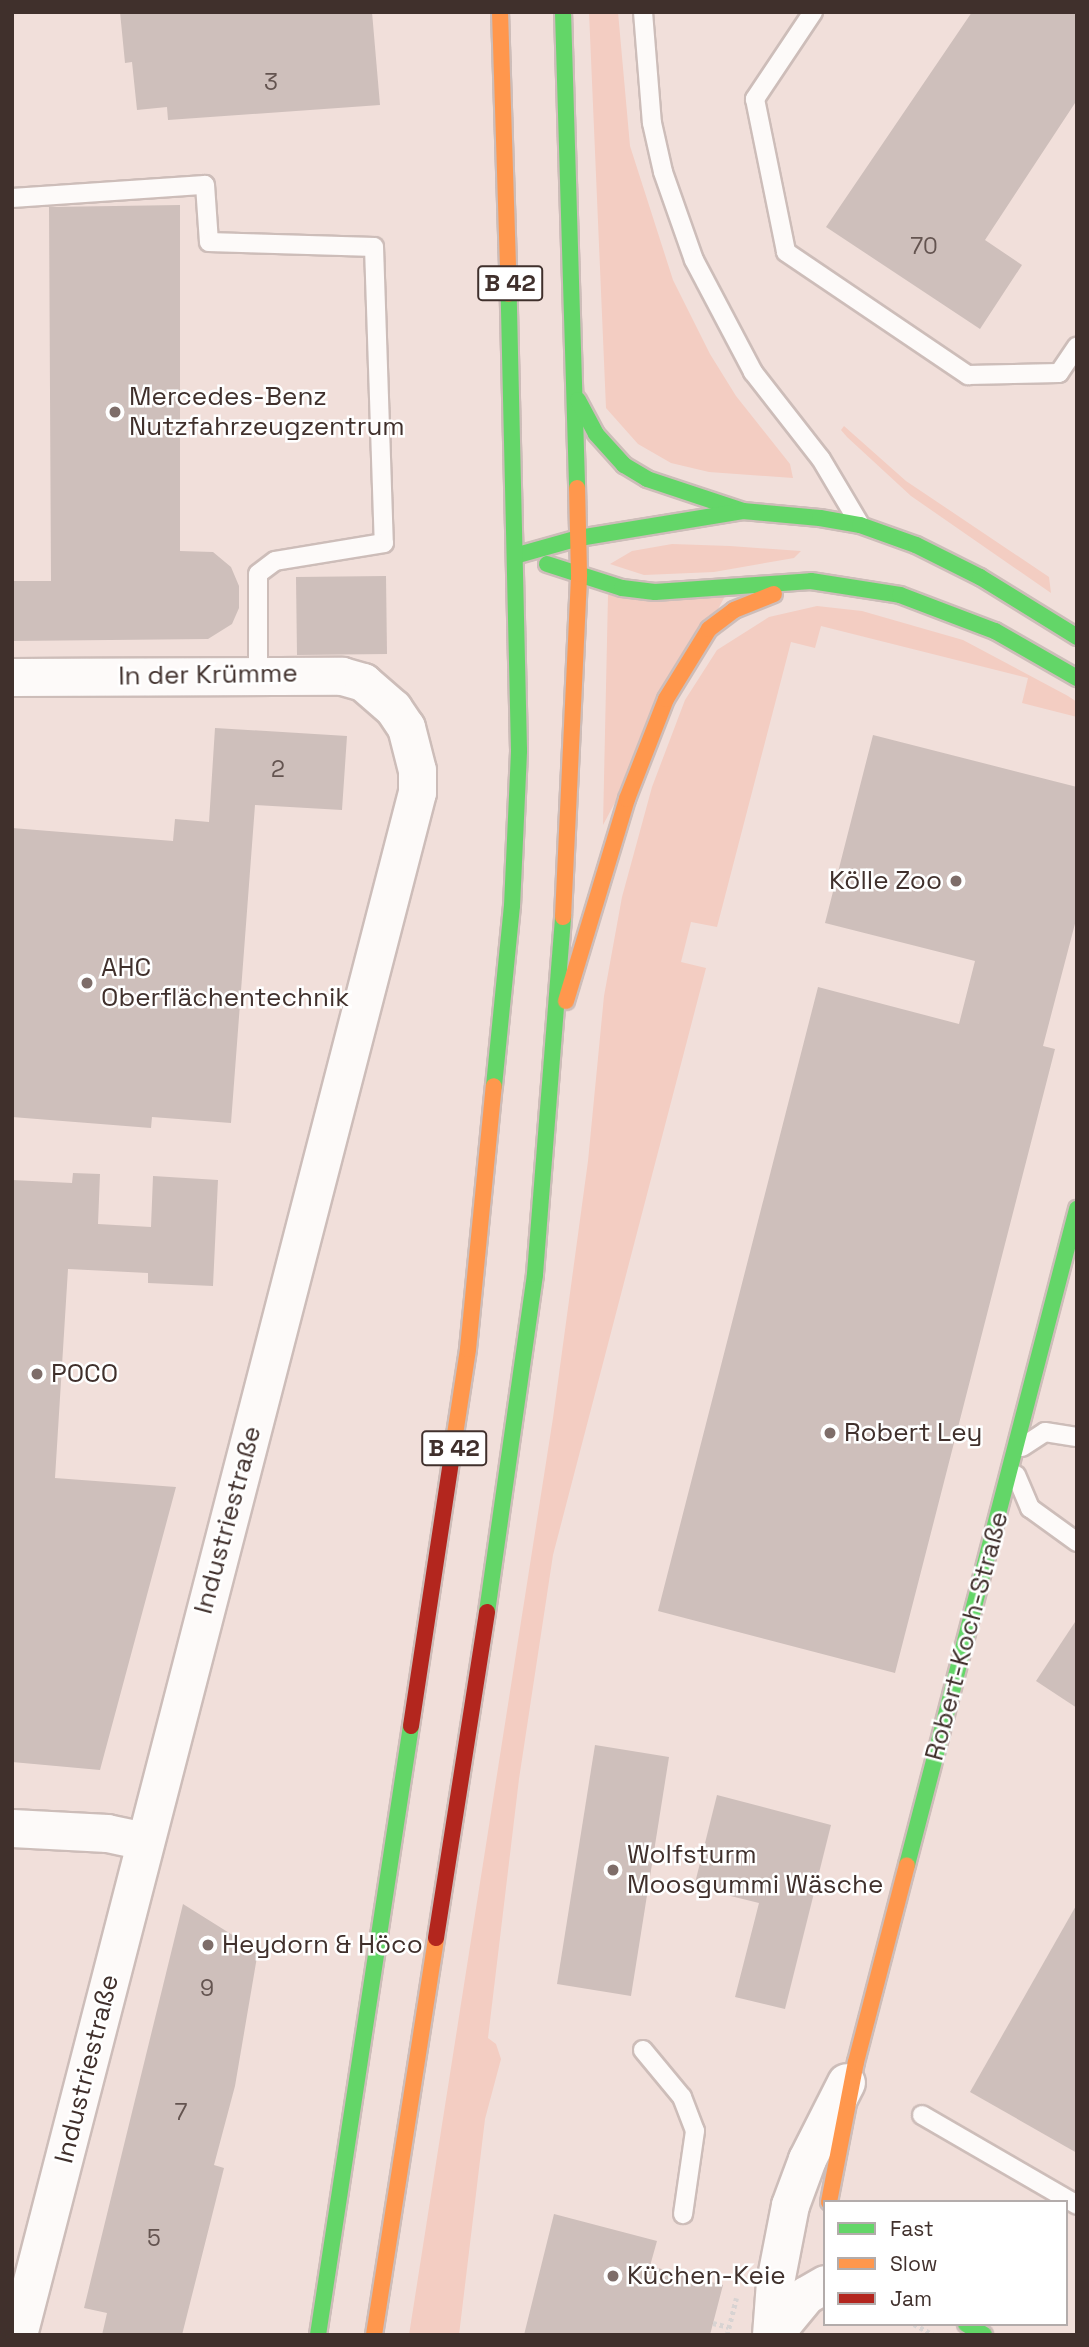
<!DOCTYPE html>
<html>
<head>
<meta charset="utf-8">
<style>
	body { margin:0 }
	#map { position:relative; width:1089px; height:2347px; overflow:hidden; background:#f1dfda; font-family:"Space Grotesk",sans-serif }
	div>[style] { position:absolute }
	.green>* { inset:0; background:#f3cdc2 }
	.building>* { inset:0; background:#cebfbb }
	.path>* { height:4.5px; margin-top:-2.25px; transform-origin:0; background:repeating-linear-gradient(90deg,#d8d3d2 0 3.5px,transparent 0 7px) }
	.roads { filter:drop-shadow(2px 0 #cdbdb9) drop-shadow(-2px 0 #cdbdb9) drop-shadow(0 2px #cdbdb9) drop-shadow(0 -2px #cdbdb9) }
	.lane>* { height:18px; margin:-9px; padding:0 9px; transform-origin:9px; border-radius:9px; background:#fdfaf9 }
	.street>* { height:37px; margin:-18.5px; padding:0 18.5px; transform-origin:18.5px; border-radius:18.5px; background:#fdfaf9 }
	.fast>* { height:16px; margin:-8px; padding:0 8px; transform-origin:8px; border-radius:8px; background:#63d668 }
	.slow>* { height:16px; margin:-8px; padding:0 8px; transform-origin:8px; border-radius:8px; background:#ff974d }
	.jam>* { height:16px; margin:-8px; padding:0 8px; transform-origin:8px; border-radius:8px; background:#b3261e }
	.dots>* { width:19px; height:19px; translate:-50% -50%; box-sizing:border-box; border:4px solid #fff; border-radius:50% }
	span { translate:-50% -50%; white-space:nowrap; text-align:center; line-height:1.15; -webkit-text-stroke:5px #fff; paint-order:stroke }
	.number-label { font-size:23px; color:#645450 }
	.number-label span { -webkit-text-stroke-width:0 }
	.shield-label span { padding:2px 5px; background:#fff; border:2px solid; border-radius:5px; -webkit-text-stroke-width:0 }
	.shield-label { font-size:24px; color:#40302c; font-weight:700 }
	.poi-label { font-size:26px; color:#40302c }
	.left { translate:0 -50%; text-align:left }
	.right { translate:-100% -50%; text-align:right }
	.street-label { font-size:26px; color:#40302c }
	.frame { position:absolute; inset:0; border:14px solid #40302c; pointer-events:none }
	.legend { position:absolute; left:823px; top:2200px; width:245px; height:126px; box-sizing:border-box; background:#fff; border:2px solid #b3acab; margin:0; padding:9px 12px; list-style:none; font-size:21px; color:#40302c }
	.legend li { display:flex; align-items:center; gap:14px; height:35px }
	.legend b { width:35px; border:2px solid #b3acab }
</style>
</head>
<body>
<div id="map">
	<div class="green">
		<i style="clip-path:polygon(589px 12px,618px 12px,630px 146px,673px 280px,710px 354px,736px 396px,790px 464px,793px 478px,709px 472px,671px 463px,638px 444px,606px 408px)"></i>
		<i style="clip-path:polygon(844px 426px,906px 481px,1049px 577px,1051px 593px,911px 496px,847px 437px,841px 430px)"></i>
		<i style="clip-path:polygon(672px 544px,730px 546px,801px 551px,794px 558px,714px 572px,644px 575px,610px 564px,632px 551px)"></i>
		<i style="clip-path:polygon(608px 595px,725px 596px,603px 825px)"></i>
		<i style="clip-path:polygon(817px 606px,862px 611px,963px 640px,1068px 696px,1077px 702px,1077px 717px,1022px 703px,1028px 678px,821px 626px,815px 648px,791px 642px,717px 927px,691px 922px,681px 962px,706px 968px,553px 1555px,519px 1779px,488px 2038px,496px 2044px,501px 2059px,485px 2119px,459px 2335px,409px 2335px,553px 1418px,588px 1161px,604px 996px,622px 897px,652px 787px,685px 700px,717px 650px,769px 617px)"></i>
	</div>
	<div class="building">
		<i style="clip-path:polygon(120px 12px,372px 12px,380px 105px,168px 120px,167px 107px,137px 110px,132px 62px,125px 63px)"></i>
		<i style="clip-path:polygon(972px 12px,1077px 12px,1077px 100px,985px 240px,1022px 265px,980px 329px,826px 227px)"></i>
		<i style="clip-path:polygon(180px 205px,180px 551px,213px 552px,231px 567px,239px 586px,239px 608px,232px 624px,208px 639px,12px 641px,12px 581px,51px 581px,49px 207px)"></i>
		<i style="clip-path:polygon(386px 576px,387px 654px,297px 655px,296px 577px)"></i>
		<i style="clip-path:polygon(215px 728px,347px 736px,342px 810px,255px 805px,231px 1123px,152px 1117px,151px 1128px,12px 1117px,12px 828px,173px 841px,175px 819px,209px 822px)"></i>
		<i style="clip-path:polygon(873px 735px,1077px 787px,1077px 916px,1043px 1046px,1055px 1049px,895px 1673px,658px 1611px,818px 987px,959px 1024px,975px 961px,825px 923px)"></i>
		<i style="clip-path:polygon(73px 1173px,100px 1174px,98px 1224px,151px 1227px,153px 1176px,218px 1180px,213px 1286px,148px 1283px,148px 1273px,68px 1269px,55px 1478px,176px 1487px,100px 1770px,12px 1762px,12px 1180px,72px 1183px)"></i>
		<i style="clip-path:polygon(1077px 1619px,1077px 1708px,1036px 1681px)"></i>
		<i style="clip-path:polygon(595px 1745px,669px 1757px,631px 1996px,557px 1984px)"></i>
		<i style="clip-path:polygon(717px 1795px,831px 1825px,785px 2009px,735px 1997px,759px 1903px,694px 1887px)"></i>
		<i style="clip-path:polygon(183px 1904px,258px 1951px,235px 2086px,214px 2165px,224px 2168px,182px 2335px,102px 2335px,107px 2313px,84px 2308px)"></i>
		<i style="clip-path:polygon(1077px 1904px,1077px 2153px,970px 2092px)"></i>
		<i style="clip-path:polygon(554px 2214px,657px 2241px,650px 2266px,723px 2285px,710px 2335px,524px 2335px)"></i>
	</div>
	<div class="path">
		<i style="left:713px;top:2323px;width:16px;rotate:14deg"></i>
		<i style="left:914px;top:2324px;width:21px;rotate:29deg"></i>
		<i style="left:727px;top:2335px;width:38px;rotate:-76deg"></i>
	</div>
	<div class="roads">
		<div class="lane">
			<i style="left:643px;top:12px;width:111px;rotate:85.4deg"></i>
			<i style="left:652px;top:123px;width:50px;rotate:77.3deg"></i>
			<i style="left:663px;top:172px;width:93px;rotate:70.6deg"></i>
			<i style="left:694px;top:260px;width:127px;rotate:62.2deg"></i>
			<i style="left:753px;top:372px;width:110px;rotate:52deg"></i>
			<i style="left:821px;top:459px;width:74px;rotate:59.3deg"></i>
			<i style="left:813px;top:12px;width:105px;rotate:123.7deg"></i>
			<i style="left:755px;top:99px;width:156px;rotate:78.5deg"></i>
			<i style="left:786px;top:252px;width:220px;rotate:34.1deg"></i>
			<i style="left:968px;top:375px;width:91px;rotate:-1.3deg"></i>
			<i style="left:1059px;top:373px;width:32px;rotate:-56deg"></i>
			<i style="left:12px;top:198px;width:193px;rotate:-3.9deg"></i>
			<i style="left:205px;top:185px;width:57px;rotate:86deg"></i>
			<i style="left:209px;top:242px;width:165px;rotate:1.7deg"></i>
			<i style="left:374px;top:247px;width:296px;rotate:88.1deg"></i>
			<i style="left:384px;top:543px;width:110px;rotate:170.6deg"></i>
			<i style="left:275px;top:561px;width:21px;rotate:143deg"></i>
			<i style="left:258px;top:574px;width:101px;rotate:90deg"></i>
			<i style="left:1022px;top:1447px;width:27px;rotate:-33deg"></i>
			<i style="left:1045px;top:1432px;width:32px;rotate:9deg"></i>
			<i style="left:1016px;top:1475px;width:36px;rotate:67deg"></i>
			<i style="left:1030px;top:1508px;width:58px;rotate:35.9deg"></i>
			<i style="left:643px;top:2050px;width:61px;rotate:50.3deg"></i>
			<i style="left:682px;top:2097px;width:36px;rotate:69deg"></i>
			<i style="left:695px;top:2131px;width:84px;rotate:98.2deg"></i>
			<i style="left:922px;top:2115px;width:179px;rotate:30.1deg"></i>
		</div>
		<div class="street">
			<i style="left:12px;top:677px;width:330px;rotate:-0.2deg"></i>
			<i style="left:342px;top:676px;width:22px;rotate:16deg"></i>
			<i style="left:363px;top:682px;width:40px;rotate:41deg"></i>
			<i style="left:393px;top:708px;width:23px;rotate:56deg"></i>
			<i style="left:406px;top:727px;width:44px;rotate:75.7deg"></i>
			<i style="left:417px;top:770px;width:22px;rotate:90deg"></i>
			<i style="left:417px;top:792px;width:1594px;rotate:104.5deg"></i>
			<i style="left:12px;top:1828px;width:95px;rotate:3deg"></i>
			<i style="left:107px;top:1833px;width:39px;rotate:12deg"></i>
			<i style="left:771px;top:2335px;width:53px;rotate:-85.7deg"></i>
			<i style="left:775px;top:2282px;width:78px;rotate:-79deg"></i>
			<i style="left:790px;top:2205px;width:49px;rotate:-69.7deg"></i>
			<i style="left:807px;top:2159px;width:86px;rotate:-63.1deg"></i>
			<i style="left:773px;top:2335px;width:52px;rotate:-50.5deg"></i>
			<i style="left:806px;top:2295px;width:22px;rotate:-30deg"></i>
		</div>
		<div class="fast">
			<i style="left:563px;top:12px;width:476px;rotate:88.3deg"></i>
			<i style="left:578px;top:400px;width:38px;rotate:62deg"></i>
			<i style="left:596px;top:434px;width:42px;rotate:47.9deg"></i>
			<i style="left:624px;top:465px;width:27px;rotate:31deg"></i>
			<i style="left:647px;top:479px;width:101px;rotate:18.4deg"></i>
			<i style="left:518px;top:555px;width:63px;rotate:-15.6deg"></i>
			<i style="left:579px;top:538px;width:166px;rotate:-9.3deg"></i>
			<i style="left:743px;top:511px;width:77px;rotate:5.2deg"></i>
			<i style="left:820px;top:518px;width:41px;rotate:9.9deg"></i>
			<i style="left:860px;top:525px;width:59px;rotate:19.7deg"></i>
			<i style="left:916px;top:545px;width:72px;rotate:26.6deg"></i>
			<i style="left:980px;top:577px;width:114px;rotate:31.7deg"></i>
			<i style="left:547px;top:564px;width:79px;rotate:17.7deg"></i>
			<i style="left:622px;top:588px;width:33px;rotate:7deg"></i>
			<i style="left:655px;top:592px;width:156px;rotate:-4deg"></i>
			<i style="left:811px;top:581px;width:90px;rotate:8.9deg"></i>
			<i style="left:900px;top:595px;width:102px;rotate:20.8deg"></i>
			<i style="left:995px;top:631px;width:95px;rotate:29.8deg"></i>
			<i style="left:494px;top:1086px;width:181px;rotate:-84.3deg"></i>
			<i style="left:512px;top:906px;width:156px;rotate:-87.4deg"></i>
			<i style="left:519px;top:750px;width:456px;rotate:-91.3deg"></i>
			<i style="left:487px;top:1612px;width:341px;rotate:-81.9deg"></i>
			<i style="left:535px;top:1274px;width:358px;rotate:-85.5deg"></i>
			<i style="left:907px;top:1865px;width:678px;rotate:-75.47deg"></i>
			<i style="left:966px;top:2324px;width:21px;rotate:31deg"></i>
			<i style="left:318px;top:2335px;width:616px;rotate:-81.32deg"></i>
		</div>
		<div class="slow">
			<i style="left:500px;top:12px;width:282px;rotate:88.2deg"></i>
			<i style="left:563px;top:917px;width:343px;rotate:-87.3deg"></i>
			<i style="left:579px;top:574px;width:86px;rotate:-91.3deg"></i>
			<i style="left:566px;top:1001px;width:211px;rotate:-73.2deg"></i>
			<i style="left:627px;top:799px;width:107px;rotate:-68.7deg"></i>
			<i style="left:666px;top:699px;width:82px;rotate:-58.4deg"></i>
			<i style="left:709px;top:629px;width:31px;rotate:-37deg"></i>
			<i style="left:734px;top:610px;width:43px;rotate:-21.8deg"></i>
			<i style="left:454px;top:1441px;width:93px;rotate:-81.3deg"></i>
			<i style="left:468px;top:1349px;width:264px;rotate:-84.4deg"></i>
			<i style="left:829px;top:2202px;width:143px;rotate:-79.1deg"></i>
			<i style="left:856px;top:2062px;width:203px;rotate:-75.5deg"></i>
			<i style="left:374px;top:2335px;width:402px;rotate:-81.1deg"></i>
		</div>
		<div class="jam">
			<i style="left:411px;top:1726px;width:288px;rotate:-81.4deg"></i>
			<i style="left:436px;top:1938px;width:330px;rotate:-81.1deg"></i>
		</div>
	</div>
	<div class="dots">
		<i style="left:115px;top:412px;background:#7e6d69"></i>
		<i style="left:956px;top:881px;background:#7e6d69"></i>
		<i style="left:87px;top:983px;background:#7e6d69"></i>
		<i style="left:37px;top:1374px;background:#7e6d69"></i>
		<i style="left:830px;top:1433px;background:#7e6d69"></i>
		<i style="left:613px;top:1870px;background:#7e6d69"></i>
		<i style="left:208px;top:1945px;background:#7e6d69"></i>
		<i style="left:613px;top:2276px;background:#7e6d69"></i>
	</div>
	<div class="number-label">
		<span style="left:271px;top:82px">3</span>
		<span style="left:924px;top:246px">70</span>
		<span style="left:278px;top:769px">2</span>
		<span style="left:207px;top:1988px">9</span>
		<span style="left:181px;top:2112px">7</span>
		<span style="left:154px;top:2238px">5</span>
	</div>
	<div class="shield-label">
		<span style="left:510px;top:283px">B 42</span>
		<span style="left:454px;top:1448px">B 42</span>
	</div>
	<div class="poi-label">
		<span class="left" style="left:129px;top:412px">Mercedes-Benz<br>Nutzfahrzeugzentrum</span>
		<span class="right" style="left:942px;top:881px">Kölle Zoo</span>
		<span class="left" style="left:101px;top:983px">AHC<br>Oberflächentechnik</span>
		<span class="left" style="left:51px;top:1374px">POCO</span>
		<span class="left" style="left:844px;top:1433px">Robert Ley</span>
		<span class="left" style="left:627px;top:1870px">Wolfsturm<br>Moosgummi Wäsche</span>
		<span class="left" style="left:222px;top:1945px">Heydorn &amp; Höco</span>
		<span class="left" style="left:627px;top:2276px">Küchen-Keie</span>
	</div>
	<div class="street-label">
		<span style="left:208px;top:675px;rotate:-1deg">In der Krümme</span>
		<span style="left:228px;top:1520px;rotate:-75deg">Industriestraße</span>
		<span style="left:967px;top:1636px;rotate:-75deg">Robert-Koch-Straße</span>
		<span style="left:87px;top:2069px;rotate:-76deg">Industriestraße</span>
	</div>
	<div class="frame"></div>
	<ul class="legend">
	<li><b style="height:9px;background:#63d668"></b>Fast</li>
	<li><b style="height:9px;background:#ff974d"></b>Slow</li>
	<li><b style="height:9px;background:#b3261e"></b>Jam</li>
	</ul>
</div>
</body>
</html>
